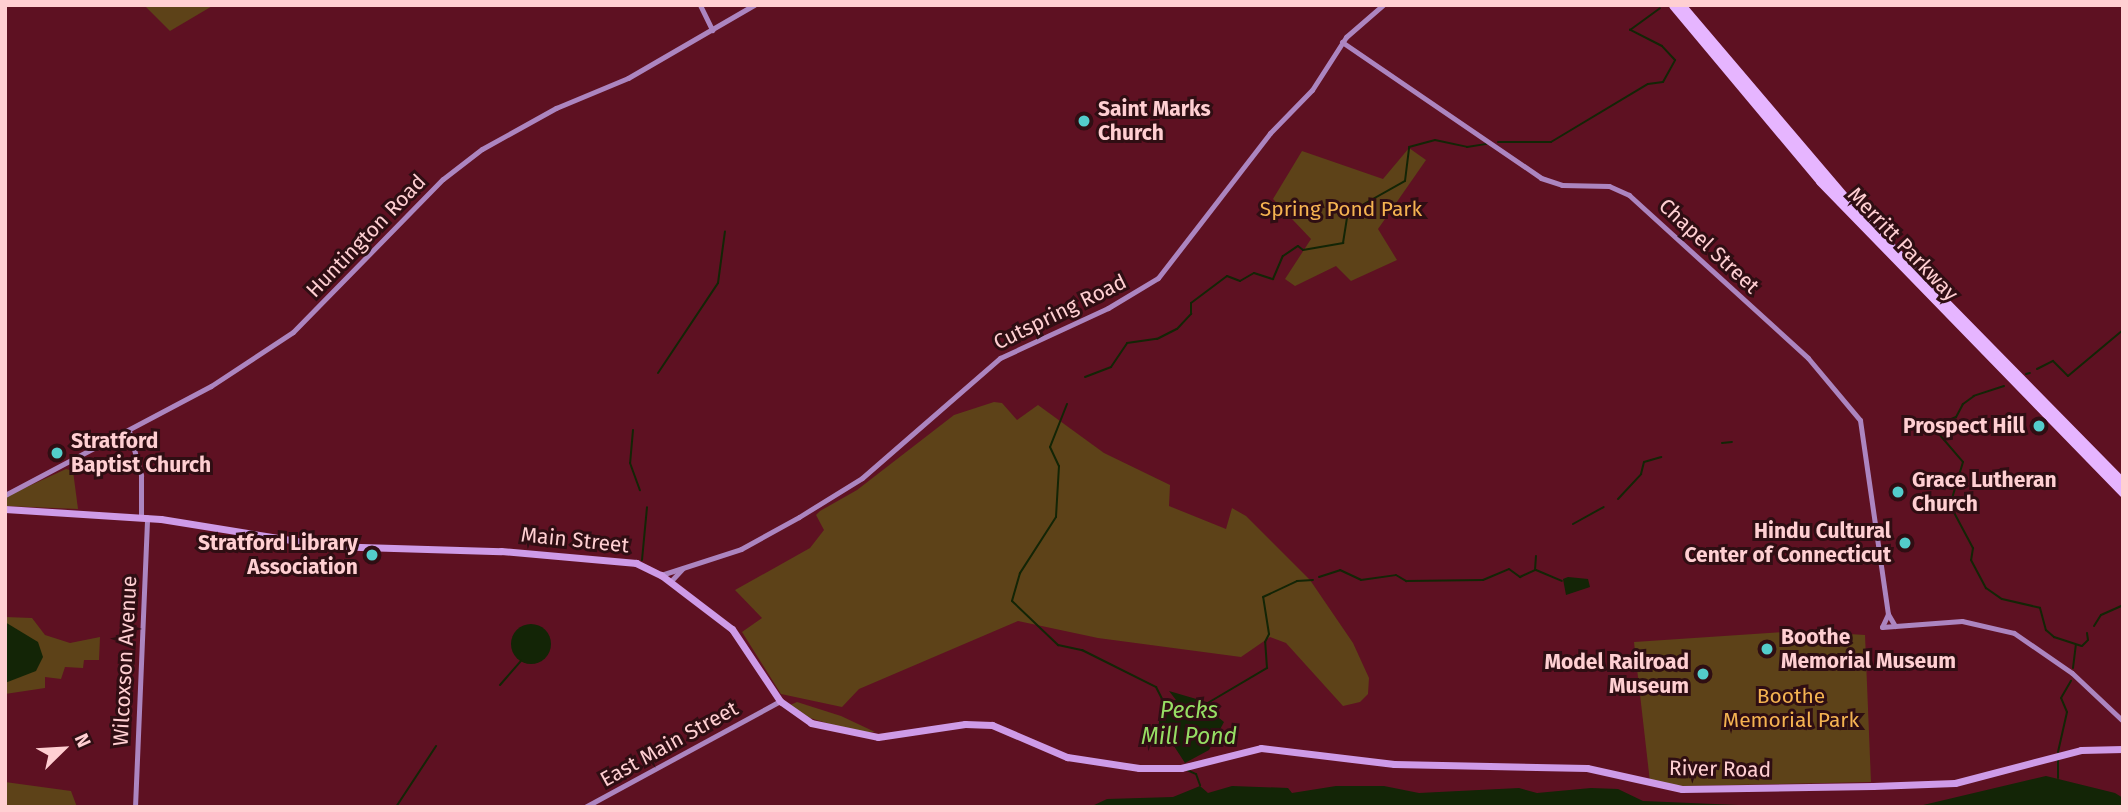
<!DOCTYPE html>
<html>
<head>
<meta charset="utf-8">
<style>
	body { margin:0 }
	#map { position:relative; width:2128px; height:812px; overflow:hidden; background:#5e1122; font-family:"Fira Sans",sans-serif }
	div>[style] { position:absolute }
	.green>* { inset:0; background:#5d4218 }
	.water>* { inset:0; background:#132506 }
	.round { border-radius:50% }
	.stream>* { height:2px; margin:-1px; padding:0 1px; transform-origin:1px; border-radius:1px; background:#132506 }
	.secondary>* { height:5px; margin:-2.5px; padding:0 2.5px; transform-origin:2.5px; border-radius:2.5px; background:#ac85c0 }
	.primary>* { height:7px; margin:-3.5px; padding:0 3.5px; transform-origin:3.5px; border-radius:3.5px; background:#ce9be7 }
	.highway>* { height:9px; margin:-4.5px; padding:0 4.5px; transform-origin:4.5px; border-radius:4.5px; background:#e6b5ff }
	.dots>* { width:19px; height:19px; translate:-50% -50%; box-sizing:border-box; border:4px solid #2f0e13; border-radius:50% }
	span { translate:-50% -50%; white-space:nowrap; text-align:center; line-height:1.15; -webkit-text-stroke:6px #2f0e13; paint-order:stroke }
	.poi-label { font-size:21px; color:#ffcfd2; font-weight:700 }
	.left { translate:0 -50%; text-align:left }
	.right { translate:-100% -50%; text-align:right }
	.park-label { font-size:21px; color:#f5b351 }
	.street-label { font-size:21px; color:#ffcfd2 }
	.water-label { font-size:23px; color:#96de64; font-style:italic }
	.frame { position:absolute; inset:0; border:7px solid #ffcfd2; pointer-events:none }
	.north { position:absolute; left:28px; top:714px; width:70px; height:70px; -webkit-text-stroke:5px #2f0e13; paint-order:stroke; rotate:66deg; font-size:19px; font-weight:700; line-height:28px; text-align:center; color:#ffcfd2 }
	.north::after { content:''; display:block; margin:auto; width:24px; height:32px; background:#ffcfd2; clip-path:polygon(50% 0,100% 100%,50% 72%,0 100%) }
</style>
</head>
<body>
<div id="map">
	<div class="green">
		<i style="clip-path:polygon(144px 5px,214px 5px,170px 31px)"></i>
		<i style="clip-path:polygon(1409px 148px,1426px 160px,1378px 229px,1397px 260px,1351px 281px,1336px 266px,1295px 286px,1285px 279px,1311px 239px,1273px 199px,1302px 151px,1383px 179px)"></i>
		<i style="clip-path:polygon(994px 402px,1002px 403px,1017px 420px,1038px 405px,1104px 453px,1170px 485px,1169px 506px,1226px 529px,1232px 508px,1246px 516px,1310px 580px,1353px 643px,1369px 678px,1368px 694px,1360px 702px,1343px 706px,1286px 643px,1270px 637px,1241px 657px,1098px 638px,1018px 621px,859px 689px,842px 707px,781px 694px,742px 632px,762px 618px,735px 590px,810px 548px,824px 530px,816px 515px,820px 511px,857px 490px,954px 415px)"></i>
		<i style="clip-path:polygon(66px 469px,73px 471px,78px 509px,5px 506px,5px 497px)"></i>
		<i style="clip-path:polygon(5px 617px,32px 618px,45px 635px,70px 643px,100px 637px,99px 660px,84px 660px,83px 668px,65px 667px,61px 679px,45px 677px,45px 688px,5px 694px)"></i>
		<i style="clip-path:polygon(1800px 631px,1865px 635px,1871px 782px,1684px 786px,1650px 782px,1634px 642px)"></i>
		<i style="clip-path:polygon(797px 702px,841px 716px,875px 732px,856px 732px,810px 718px,790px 705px)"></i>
		<i style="clip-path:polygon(5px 782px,71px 791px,77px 807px,5px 807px)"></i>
	</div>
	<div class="water">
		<i style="clip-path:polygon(1568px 577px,1588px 579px,1590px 587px,1566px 595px,1563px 579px)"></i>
		<i style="clip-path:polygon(5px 622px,38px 642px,43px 657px,36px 671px,5px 683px)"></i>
		<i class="round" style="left:511px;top:624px;width:40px;height:40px"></i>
		<i style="clip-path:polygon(1169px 691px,1210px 703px,1213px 713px,1224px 722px,1209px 750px,1185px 763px,1172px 743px,1157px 735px,1162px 702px,1176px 700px)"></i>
		<i style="clip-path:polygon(2046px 776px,2115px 793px,2123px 798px,2123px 807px,1888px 807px,1919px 806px)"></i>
		<i style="clip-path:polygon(1200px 786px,1208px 793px,1232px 786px,1288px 788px,1292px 793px,1336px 786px,1384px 786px,1419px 793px,1519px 788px,1537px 793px,1591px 788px,1618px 789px,1643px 801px,1789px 807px,1090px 807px,1107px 799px,1173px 797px)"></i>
	</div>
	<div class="stream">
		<i style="left:1498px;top:142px;width:53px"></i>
		<i style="left:1551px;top:142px;width:113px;rotate:-30.9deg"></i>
		<i style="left:1648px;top:84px;width:15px;rotate:-8deg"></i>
		<i style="left:1663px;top:82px;width:25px;rotate:-61deg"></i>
		<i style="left:1675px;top:60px;width:19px;rotate:-133deg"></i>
		<i style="left:1662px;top:46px;width:36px;rotate:-153deg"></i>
		<i style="left:1630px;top:30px;width:37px;rotate:-36deg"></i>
		<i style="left:2037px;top:369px;width:18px;rotate:-27deg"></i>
		<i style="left:2053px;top:361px;width:21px;rotate:45deg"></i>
		<i style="left:2068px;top:376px;width:72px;rotate:-39.9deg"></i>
		<i style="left:658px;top:373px;width:108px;rotate:-56.3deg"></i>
		<i style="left:718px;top:283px;width:52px;rotate:-82.3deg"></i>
		<i style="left:2026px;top:374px;width:4px;rotate:-14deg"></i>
		<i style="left:1085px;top:377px;width:28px;rotate:-21deg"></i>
		<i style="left:1111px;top:367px;width:29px;rotate:-56deg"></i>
		<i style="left:1127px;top:343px;width:30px;rotate:-8deg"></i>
		<i style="left:1157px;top:339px;width:22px;rotate:-27deg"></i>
		<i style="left:1177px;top:329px;width:21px;rotate:-47deg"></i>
		<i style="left:1191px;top:314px;width:11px;rotate:-90deg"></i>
		<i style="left:1191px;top:303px;width:45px;rotate:-36.9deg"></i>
		<i style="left:1227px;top:276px;width:14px;rotate:21deg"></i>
		<i style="left:1240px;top:281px;width:16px;rotate:-30deg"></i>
		<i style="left:1254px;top:273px;width:20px;rotate:18deg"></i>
		<i style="left:1273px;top:279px;width:25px;rotate:-67deg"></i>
		<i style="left:1283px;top:256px;width:18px;rotate:-34deg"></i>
		<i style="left:1298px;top:246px;width:6px;rotate:39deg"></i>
		<i style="left:1303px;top:250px;width:41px;rotate:-9.9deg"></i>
		<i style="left:1343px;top:243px;width:30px;rotate:-81deg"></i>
		<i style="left:1348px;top:213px;width:65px;rotate:-29.3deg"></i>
		<i style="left:1405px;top:181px;width:34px;rotate:-83deg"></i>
		<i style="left:1409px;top:147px;width:27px;rotate:-15deg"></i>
		<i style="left:1435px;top:140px;width:33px;rotate:12deg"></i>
		<i style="left:1467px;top:147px;width:20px;rotate:-9deg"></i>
		<i style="left:2004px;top:386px;width:32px;rotate:162deg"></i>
		<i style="left:1974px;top:396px;width:14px;rotate:144deg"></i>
		<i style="left:1963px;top:404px;width:15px;rotate:118deg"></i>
		<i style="left:1956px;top:417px;width:25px;rotate:157deg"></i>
		<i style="left:1933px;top:427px;width:46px;rotate:49.4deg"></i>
		<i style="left:1963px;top:462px;width:45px;rotate:106.8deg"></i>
		<i style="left:1950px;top:505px;width:49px;rotate:61.9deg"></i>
		<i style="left:1973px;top:548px;width:12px;rotate:99deg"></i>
		<i style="left:1971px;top:560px;width:32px;rotate:62deg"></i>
		<i style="left:1986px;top:588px;width:19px;rotate:35deg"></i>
		<i style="left:2002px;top:599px;width:39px;rotate:13deg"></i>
		<i style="left:2040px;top:608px;width:23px;rotate:75deg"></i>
		<i style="left:2046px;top:630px;width:11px;rotate:41deg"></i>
		<i style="left:2054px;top:637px;width:29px;rotate:18deg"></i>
		<i style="left:2082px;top:646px;width:8px;rotate:-45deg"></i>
		<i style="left:2088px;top:640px;width:7px;rotate:-98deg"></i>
		<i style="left:1067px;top:404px;width:46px;rotate:111.6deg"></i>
		<i style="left:1050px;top:447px;width:21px;rotate:65deg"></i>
		<i style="left:1059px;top:466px;width:51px;rotate:93.4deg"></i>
		<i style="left:1056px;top:517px;width:67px;rotate:122.7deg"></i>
		<i style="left:1020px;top:573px;width:29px;rotate:106deg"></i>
		<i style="left:1012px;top:601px;width:64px;rotate:43.7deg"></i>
		<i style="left:1058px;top:645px;width:25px;rotate:12deg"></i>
		<i style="left:1082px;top:650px;width:83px;rotate:26.6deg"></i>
		<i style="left:1156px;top:687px;width:18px;rotate:63deg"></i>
		<i style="left:633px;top:430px;width:33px;rotate:95deg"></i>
		<i style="left:630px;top:463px;width:29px;rotate:70deg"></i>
		<i style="left:1722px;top:443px;width:10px;rotate:-6deg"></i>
		<i style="left:1618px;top:499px;width:34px;rotate:-47deg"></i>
		<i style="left:1641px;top:474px;width:12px;rotate:-76deg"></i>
		<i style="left:1644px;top:462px;width:18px;rotate:-16deg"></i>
		<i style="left:1573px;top:524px;width:35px;rotate:-29deg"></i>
		<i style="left:642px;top:560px;width:53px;rotate:-84.6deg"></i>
		<i style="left:1536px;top:570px;width:28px;rotate:23deg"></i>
		<i style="left:1319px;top:577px;width:22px;rotate:-18deg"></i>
		<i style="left:1340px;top:570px;width:23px;rotate:25deg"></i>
		<i style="left:1361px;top:580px;width:35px;rotate:-8deg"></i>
		<i style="left:1396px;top:575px;width:12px;rotate:31deg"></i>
		<i style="left:1406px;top:581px;width:77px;rotate:-0.7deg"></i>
		<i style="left:1483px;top:580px;width:28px;rotate:-23deg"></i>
		<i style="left:1509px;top:569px;width:14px;rotate:36deg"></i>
		<i style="left:1520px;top:577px;width:17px;rotate:-25deg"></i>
		<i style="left:1535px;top:570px;width:14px;rotate:-86deg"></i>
		<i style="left:2094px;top:626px;width:13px;rotate:-58deg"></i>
		<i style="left:2101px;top:615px;width:24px;rotate:-24deg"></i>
		<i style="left:2073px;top:668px;width:23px;rotate:-83deg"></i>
		<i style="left:500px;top:685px;width:32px;rotate:-49deg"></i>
		<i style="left:1206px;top:704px;width:71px;rotate:-30.5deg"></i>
		<i style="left:1267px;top:668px;width:26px;rotate:-94deg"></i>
		<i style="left:1265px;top:642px;width:9px;rotate:-63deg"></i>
		<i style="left:1269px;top:634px;width:37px;rotate:-99deg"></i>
		<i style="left:1263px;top:597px;width:38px;rotate:-25deg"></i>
		<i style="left:1297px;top:581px;width:16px;rotate:-4deg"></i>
		<i style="left:2058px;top:752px;width:41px;rotate:-77.3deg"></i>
		<i style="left:2067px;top:712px;width:15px;rotate:-113deg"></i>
		<i style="left:2061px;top:698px;width:20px;rotate:-60deg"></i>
		<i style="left:2058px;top:759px;width:19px;rotate:90deg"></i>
		<i style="left:1187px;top:770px;width:10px;rotate:24deg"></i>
		<i style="left:1196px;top:774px;width:12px;rotate:70deg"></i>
		<i style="left:396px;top:807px;width:73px;rotate:-56.7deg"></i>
	</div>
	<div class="secondary">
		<i style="left:700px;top:5px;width:28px;rotate:64deg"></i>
		<i style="left:1342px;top:42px;width:241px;rotate:34.3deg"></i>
		<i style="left:1541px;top:178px;width:22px;rotate:18deg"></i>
		<i style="left:1562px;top:185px;width:47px;rotate:1.2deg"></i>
		<i style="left:1609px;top:186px;width:22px;rotate:24deg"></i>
		<i style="left:1629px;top:195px;width:242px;rotate:42.3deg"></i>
		<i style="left:1808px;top:358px;width:81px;rotate:50deg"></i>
		<i style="left:1860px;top:420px;width:196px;rotate:81.8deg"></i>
		<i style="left:1888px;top:614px;width:14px;rotate:60deg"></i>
		<i style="left:129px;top:431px;width:46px;rotate:74.7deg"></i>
		<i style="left:141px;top:475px;width:42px;rotate:90deg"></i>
		<i style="left:5px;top:495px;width:233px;rotate:-27.9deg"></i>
		<i style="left:211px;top:386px;width:98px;rotate:-33.4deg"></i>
		<i style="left:293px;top:332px;width:214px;rotate:-45.6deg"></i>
		<i style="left:443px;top:179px;width:49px;rotate:-37.6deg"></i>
		<i style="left:482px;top:149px;width:85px;rotate:-29deg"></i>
		<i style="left:556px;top:108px;width:78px;rotate:-22.6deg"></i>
		<i style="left:628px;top:78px;width:146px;rotate:-30.1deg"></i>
		<i style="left:661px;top:575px;width:84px;rotate:-18deg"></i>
		<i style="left:741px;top:549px;width:66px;rotate:-28.9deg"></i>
		<i style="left:799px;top:517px;width:74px;rotate:-31.8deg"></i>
		<i style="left:862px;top:478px;width:183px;rotate:-41deg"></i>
		<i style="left:1000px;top:358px;width:119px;rotate:-24.8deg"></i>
		<i style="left:1108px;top:308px;width:58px;rotate:-31deg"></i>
		<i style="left:1158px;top:278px;width:183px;rotate:-52.3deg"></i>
		<i style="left:1270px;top:133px;width:60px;rotate:-45.7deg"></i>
		<i style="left:1312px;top:90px;width:63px;rotate:-57.3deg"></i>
		<i style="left:1346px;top:37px;width:49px;rotate:-40.9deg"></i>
		<i style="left:670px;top:582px;width:19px;rotate:-47deg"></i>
		<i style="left:1888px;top:614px;width:14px;rotate:115deg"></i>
		<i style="left:1882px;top:627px;width:80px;rotate:-4.3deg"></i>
		<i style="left:1962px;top:621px;width:53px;rotate:13deg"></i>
		<i style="left:2014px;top:633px;width:70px;rotate:34.6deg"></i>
		<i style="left:2072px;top:673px;width:70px;rotate:43.3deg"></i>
		<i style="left:135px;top:807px;width:290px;rotate:-87.6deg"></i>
		<i style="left:585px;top:807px;width:222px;rotate:-28.5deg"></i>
	</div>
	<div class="primary">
		<i style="left:5px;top:509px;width:156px;rotate:3.7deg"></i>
		<i style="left:161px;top:519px;width:169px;rotate:9.2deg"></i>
		<i style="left:328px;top:546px;width:173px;rotate:1.7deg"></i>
		<i style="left:501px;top:551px;width:136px;rotate:5.1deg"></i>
		<i style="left:636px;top:563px;width:28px;rotate:26deg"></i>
		<i style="left:661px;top:575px;width:89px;rotate:37.3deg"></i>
		<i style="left:732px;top:629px;width:87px;rotate:56.3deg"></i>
		<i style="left:780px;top:701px;width:38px;rotate:35deg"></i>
		<i style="left:811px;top:723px;width:68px;rotate:11.8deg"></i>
		<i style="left:878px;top:737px;width:88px;rotate:-8.5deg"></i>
		<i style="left:965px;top:724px;width:27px;rotate:2deg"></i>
		<i style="left:992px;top:725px;width:82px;rotate:23.1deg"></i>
		<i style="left:1067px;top:757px;width:73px;rotate:8.7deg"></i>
		<i style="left:1139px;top:768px;width:42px"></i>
		<i style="left:1181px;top:768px;width:82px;rotate:-14deg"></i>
		<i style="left:1261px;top:748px;width:134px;rotate:6.9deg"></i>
		<i style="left:1394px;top:764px;width:193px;rotate:1.2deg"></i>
		<i style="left:1587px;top:768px;width:97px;rotate:12.5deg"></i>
		<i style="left:1682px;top:789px;width:191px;rotate:-0.9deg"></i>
		<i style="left:1873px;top:786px;width:82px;rotate:-2.1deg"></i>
		<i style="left:1955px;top:783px;width:130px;rotate:-14.7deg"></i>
		<i style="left:2081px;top:750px;width:42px;rotate:-1.4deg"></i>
	</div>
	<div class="highway">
		<i style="left:1673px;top:5px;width:229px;rotate:50.1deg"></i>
		<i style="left:1820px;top:181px;width:435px;rotate:45.8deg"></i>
		<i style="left:1681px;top:5px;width:273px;rotate:49.6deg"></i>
		<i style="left:1858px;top:213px;width:378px;rotate:45.5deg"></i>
	</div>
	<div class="dots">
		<i style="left:1084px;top:121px;background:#53cdcb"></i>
		<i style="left:2039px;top:426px;background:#53cdcb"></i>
		<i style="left:57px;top:453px;background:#53cdcb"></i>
		<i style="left:1898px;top:492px;background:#53cdcb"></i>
		<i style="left:1905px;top:543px;background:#53cdcb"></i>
		<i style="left:372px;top:555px;background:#53cdcb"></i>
		<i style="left:1767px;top:649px;background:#53cdcb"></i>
		<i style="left:1703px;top:674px;background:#53cdcb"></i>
	</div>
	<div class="poi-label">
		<span class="left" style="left:1098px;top:121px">Saint Marks<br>Church</span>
		<span class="right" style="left:2025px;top:426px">Prospect Hill</span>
		<span class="left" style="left:71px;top:453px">Stratford<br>Baptist Church</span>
		<span class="left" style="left:1912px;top:492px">Grace Lutheran<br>Church</span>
		<span class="right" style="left:1891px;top:543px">Hindu Cultural<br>Center of Connecticut</span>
		<span class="right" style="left:358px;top:555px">Stratford Library<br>Association</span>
		<span class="left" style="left:1781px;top:649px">Boothe<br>Memorial Museum</span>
		<span class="right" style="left:1689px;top:674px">Model Railroad<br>Museum</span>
	</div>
	<div class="park-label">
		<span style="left:1341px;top:209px">Spring Pond Park</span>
		<span style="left:1791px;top:708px">Boothe<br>Memorial Park</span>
	</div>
	<div class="street-label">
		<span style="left:366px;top:236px;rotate:-46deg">Huntington Road</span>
		<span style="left:1903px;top:244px;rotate:46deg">Merritt Parkway</span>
		<span style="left:1709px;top:246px;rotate:43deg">Chapel Street</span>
		<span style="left:1060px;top:312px;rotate:-26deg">Cutspring Road</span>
		<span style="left:575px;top:540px;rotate:6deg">Main Street</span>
		<span style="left:125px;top:661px;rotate:-87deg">Wilcoxson Avenue</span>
		<span style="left:669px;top:744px;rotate:-29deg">East Main Street</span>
		<span style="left:1720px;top:769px;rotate:1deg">River Road</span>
	</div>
	<div class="water-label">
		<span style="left:1189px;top:723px">Pecks<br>Mill Pond</span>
	</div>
	<div class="frame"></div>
	<div class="north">N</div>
</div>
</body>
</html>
